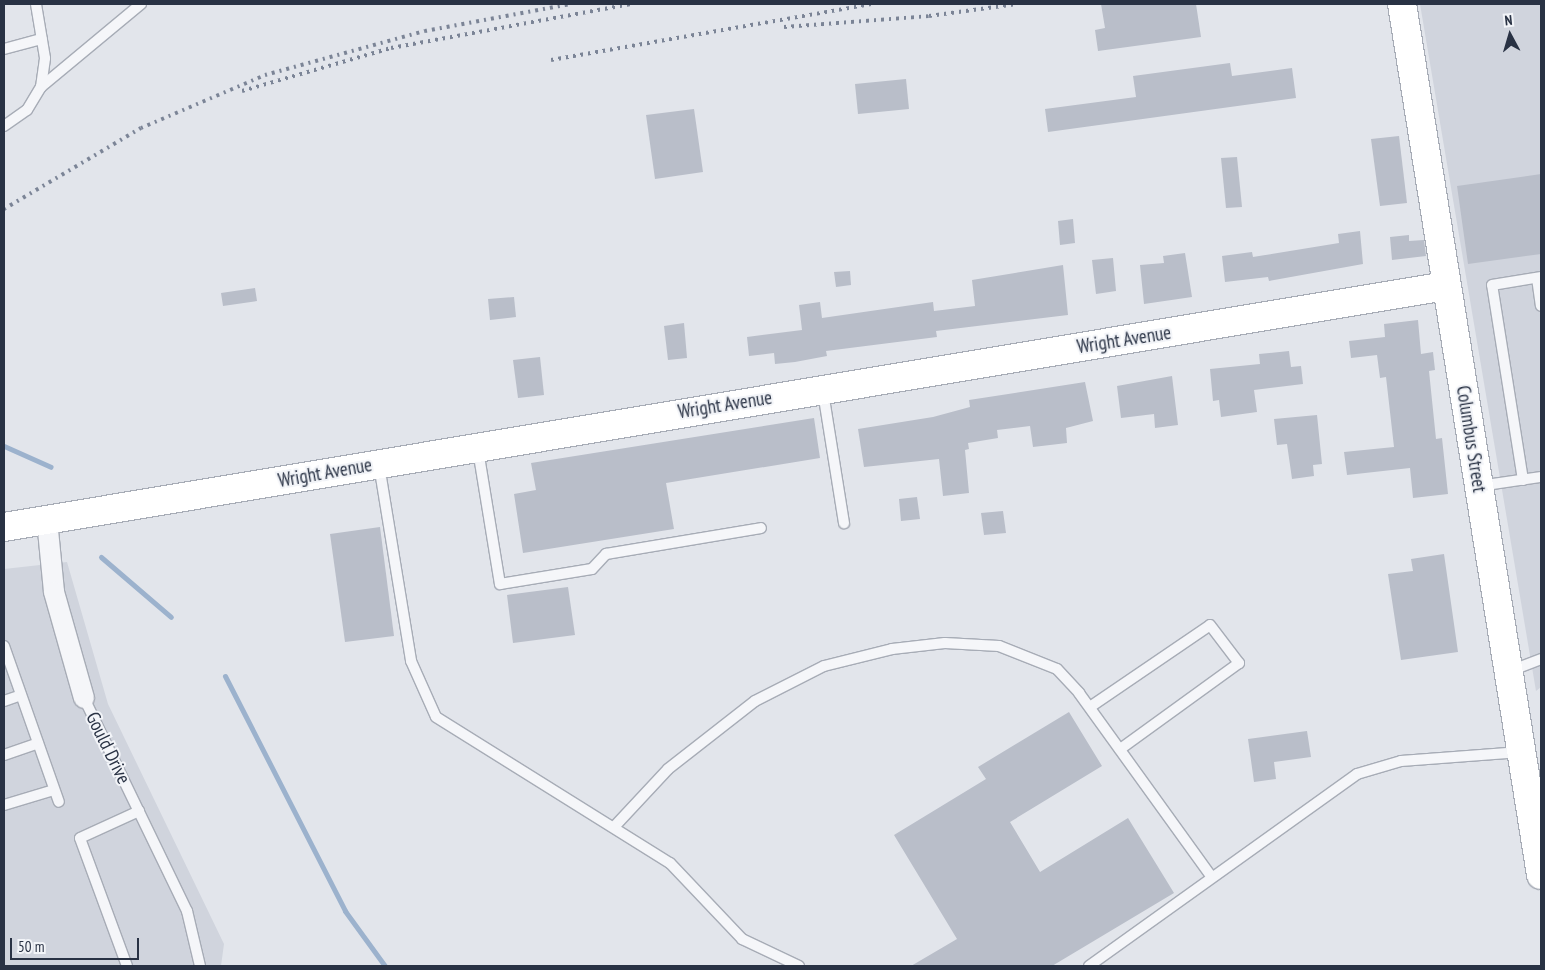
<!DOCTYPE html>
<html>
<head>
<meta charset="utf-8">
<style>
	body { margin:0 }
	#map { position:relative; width:1545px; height:970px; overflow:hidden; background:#e2e5eb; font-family:"PT Sans Narrow",sans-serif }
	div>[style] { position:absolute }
	.built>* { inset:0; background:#d0d4dd }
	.stream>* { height:5px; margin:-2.5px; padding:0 2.5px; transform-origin:2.5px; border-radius:2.5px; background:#9cb2cd }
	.building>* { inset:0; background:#b9bec9 }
	.roads { filter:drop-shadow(1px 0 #a7acb6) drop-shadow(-1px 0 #a7acb6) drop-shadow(0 1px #a7acb6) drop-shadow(0 -1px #a7acb6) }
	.lane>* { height:10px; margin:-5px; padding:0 5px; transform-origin:5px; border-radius:5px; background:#f5f6f9 }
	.street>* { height:20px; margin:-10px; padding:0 10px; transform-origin:10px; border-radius:10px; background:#f5f6f9 }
	.secondary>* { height:28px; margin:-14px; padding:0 14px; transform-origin:14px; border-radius:14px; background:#fff }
	.rail>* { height:4px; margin-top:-2px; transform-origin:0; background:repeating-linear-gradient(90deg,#7b8496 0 2.5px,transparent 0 7.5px) }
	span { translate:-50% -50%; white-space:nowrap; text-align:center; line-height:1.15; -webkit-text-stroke:4px #f2f4f8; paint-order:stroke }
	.street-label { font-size:19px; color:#293244 }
	.frame { position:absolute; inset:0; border:5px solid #293244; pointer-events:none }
	.north { position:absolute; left:1485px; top:10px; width:50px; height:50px; -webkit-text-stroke:4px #f2f4f8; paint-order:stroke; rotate:354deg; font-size:14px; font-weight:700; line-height:20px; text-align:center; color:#293244 }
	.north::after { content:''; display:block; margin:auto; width:18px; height:22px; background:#293244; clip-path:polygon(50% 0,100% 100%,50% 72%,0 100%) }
	.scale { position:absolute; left:10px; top:938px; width:129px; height:22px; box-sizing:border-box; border:2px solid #293244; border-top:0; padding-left:6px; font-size:15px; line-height:18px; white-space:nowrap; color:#293244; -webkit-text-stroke:4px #f2f4f8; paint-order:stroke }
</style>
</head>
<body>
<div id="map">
	<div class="built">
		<i style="clip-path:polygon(1420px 4px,1541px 4px,1541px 687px,1536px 691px)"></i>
		<i style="clip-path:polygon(67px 562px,108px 704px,224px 944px,221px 966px,4px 966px,4px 569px)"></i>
	</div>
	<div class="stream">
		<i style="left:4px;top:446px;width:51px;rotate:24.1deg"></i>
		<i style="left:101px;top:557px;width:92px;rotate:40.6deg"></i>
		<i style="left:225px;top:676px;width:264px;rotate:62.9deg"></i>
		<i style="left:345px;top:911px;width:68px;rotate:54deg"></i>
	</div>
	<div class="building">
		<i style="clip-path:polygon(1101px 4px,1196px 4px,1201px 37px,1098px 51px,1095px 30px,1105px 28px)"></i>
		<i style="clip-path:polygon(1230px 63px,1232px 76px,1292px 68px,1296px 98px,1048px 132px,1045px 109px,1136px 97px,1133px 76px)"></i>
		<i style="clip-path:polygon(906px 79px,909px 109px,858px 114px,855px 84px)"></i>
		<i style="clip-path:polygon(694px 109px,703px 172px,655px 179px,646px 115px)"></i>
		<i style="clip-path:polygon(1399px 136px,1407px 203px,1380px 206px,1371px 139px)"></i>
		<i style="clip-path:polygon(1237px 157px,1242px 207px,1226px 208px,1221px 158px)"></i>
		<i style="clip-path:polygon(1541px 174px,1541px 254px,1468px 264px,1457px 186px)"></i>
		<i style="clip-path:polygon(1073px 219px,1075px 243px,1060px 245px,1058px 221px)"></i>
		<i style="clip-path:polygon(1360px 231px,1363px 264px,1269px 281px,1268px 277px,1225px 282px,1222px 256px,1252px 252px,1253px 257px,1339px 243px,1338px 234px)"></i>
		<i style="clip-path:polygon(1409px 235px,1409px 241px,1424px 240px,1426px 256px,1392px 260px,1390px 237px)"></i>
		<i style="clip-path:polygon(1185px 253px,1192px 297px,1144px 304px,1140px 265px,1164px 263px,1163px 256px)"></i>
		<i style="clip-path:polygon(1113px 258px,1116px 291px,1096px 294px,1092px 260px)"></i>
		<i style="clip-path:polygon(1063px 265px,1068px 315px,936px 331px,937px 337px,826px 351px,827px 356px,795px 362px,775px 364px,774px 353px,749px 356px,747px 337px,802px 330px,799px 305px,820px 302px,822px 318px,933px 302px,934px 311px,975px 306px,972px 280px)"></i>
		<i style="clip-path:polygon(850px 271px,851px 285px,836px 287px,834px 272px)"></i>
		<i style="clip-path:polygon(255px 288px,257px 301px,223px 306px,221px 293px)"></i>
		<i style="clip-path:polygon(514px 297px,516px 317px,490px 320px,488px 299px)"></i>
		<i style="clip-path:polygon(1418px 320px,1421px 354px,1433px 352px,1435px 370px,1429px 371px,1436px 439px,1442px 438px,1448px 494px,1413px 498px,1410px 468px,1347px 475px,1344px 452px,1394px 447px,1386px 377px,1380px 378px,1377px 355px,1351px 358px,1349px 341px,1385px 337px,1384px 324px)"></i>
		<i style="clip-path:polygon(684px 323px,687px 358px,668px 360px,664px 326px)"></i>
		<i style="clip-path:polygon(1289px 351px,1291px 367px,1301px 366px,1303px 384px,1254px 390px,1257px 412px,1221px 417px,1219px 400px,1213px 401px,1210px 369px,1260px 364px,1259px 354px)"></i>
		<i style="clip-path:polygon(540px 357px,544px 395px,518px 398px,513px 360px)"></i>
		<i style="clip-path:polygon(1172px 376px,1178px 425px,1155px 428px,1154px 414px,1121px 418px,1117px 386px)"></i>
		<i style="clip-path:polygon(1085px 382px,1093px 421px,1066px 428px,1067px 443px,1033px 447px,1030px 426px,997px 430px,998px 438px,968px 443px,969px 449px,965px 450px,969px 493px,943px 496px,939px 459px,864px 467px,858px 429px,933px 417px,970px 407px,969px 400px)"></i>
		<i style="clip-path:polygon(1317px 415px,1322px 464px,1313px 465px,1314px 476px,1292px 479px,1287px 444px,1277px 445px,1274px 419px)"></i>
		<i style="clip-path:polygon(814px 418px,820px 458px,666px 483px,674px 529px,523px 553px,514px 494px,536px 490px,531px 463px)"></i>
		<i style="clip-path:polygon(917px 497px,920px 519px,901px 521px,899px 499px)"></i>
		<i style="clip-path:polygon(1003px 511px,1006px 533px,984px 535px,981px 513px)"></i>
		<i style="clip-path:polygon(380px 527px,394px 636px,345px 642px,330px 534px)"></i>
		<i style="clip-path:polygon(1444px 554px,1458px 652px,1401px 660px,1388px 574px,1413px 571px,1411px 559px)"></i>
		<i style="clip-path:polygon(568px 587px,575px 635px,513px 643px,507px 595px)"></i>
		<i style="clip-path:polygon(1069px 712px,1102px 766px,1010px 822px,1040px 872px,1128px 818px,1174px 893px,1052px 966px,911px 966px,957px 939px,894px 835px,986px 779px,978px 767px)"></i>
		<i style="clip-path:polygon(1307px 731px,1311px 757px,1274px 762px,1276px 779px,1254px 782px,1248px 739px)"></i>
	</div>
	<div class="roads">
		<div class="lane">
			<i style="left:4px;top:49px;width:39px;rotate:-15deg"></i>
			<i style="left:41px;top:87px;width:130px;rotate:-39.7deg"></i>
			<i style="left:4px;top:126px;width:28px;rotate:-35deg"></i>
			<i style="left:27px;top:110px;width:27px;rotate:-59deg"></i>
			<i style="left:41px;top:87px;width:29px;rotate:-82deg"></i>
			<i style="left:45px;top:58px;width:55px;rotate:-99.5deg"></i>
			<i style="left:1537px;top:278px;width:28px;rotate:82deg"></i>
			<i style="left:823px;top:392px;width:133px;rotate:80.9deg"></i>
			<i style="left:478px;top:450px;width:136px;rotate:80.7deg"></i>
			<i style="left:500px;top:584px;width:93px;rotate:-9.3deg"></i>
			<i style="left:592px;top:569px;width:21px;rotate:-47deg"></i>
			<i style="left:606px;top:554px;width:157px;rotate:-9.5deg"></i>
			<i style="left:379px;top:465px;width:199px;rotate:80.7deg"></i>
			<i style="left:411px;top:661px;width:61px;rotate:65.9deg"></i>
			<i style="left:436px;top:717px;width:276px;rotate:32deg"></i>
			<i style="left:670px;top:863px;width:105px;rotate:46.5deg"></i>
			<i style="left:742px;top:939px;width:63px;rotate:25.3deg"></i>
			<i style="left:1523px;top:480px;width:197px;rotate:-99deg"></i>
			<i style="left:1492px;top:285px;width:50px;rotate:-9.3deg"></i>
			<i style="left:1479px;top:486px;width:63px;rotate:-8.3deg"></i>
			<i style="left:4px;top:646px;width:165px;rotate:70.6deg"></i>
			<i style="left:1510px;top:671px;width:33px;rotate:-21deg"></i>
			<i style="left:84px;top:698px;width:237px;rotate:64.2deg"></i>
			<i style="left:187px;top:911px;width:57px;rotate:76.7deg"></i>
			<i style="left:4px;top:701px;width:18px;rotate:-19deg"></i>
			<i style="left:1090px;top:707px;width:145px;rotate:-34.3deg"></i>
			<i style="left:1210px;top:625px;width:48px;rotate:52.7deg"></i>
			<i style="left:1239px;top:663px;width:147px;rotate:144.1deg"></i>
			<i style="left:4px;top:755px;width:36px;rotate:-19deg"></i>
			<i style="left:4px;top:805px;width:52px;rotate:-16.7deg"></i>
			<i style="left:614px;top:827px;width:79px;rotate:-47deg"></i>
			<i style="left:668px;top:769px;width:110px;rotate:-38deg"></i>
			<i style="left:755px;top:701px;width:77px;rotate:-26.9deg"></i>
			<i style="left:824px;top:666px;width:70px;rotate:-14deg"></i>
			<i style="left:892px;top:649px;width:53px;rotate:-6.5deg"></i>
			<i style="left:945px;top:643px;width:54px;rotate:3.2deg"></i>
			<i style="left:999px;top:646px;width:62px;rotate:21.6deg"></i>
			<i style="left:1057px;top:669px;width:33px;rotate:47deg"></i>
			<i style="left:1079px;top:693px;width:226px;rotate:54.2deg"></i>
			<i style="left:127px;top:966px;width:136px;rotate:-110.2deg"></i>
			<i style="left:80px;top:838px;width:65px;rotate:-24.6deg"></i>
			<i style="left:1089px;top:966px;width:330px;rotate:-35.6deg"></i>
			<i style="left:1357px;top:774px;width:46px;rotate:-16.5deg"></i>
			<i style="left:1401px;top:761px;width:120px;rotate:-4.3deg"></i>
		</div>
		<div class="street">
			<i style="left:47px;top:520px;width:72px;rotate:84.4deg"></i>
			<i style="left:54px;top:592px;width:110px;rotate:74.2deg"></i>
		</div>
		<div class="secondary">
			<i style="left:1402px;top:4px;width:882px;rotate:80.93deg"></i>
			<i style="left:4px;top:527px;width:1462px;rotate:-9.49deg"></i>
		</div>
	</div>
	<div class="rail">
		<i style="left:784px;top:27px;width:145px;rotate:-4.3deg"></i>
		<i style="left:929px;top:16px;width:89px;rotate:-7.8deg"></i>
		<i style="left:551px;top:60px;width:325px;rotate:-9.9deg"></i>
		<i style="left:242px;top:91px;width:155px;rotate:-16.1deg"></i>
		<i style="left:391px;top:48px;width:244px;rotate:-10.4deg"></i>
		<i style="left:4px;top:209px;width:159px;rotate:-30.6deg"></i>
		<i style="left:141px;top:128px;width:135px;rotate:-23.1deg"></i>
		<i style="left:265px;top:75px;width:166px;rotate:-15.4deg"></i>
		<i style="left:425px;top:31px;width:148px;rotate:-10.5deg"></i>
	</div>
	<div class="street-label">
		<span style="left:1124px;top:340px;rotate:-9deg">Wright Avenue</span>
		<span style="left:725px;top:405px;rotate:-9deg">Wright Avenue</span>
		<span style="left:1471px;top:439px;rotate:81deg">Columbus Street</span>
		<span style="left:325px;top:473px;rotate:-10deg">Wright Avenue</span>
		<span style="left:108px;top:748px;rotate:64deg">Gould Drive</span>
	</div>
	<div class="frame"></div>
	<div class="north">N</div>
	<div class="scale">50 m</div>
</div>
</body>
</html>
